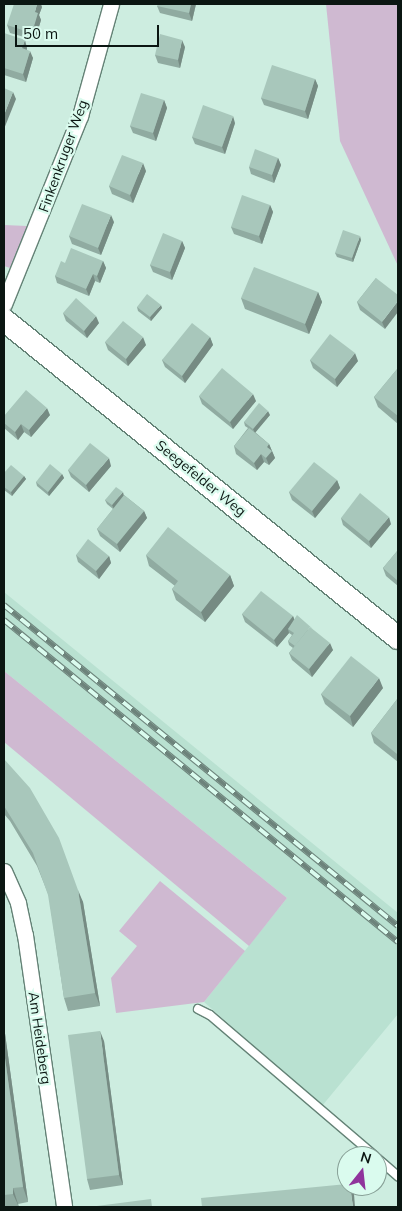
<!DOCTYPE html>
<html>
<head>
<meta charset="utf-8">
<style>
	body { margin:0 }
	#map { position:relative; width:402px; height:1211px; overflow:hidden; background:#cdede0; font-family:Mulish,sans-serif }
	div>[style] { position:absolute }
	.built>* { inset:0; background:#b9e1d1 }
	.green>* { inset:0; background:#cfb9d1 }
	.roads { filter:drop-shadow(1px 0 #648276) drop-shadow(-1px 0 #648276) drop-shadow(0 1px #648276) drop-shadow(0 -1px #648276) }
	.lane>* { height:8px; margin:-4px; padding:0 4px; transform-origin:4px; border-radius:4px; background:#fff }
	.street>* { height:15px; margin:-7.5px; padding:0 7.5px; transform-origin:7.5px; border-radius:7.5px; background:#fff }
	.secondary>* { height:22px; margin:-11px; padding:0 11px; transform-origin:11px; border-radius:11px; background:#fff }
	.rail>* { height:5.5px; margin-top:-2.75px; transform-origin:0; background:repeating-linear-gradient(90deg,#dafbee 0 11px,#6d837b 0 22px); box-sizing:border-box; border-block:1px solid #6d837b }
	.wall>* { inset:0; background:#90aba1 }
	.shaded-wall>* { inset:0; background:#768b83 }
	.building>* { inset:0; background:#a8c7bb }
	span { translate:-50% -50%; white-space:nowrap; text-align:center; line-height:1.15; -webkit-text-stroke:4.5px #dafbee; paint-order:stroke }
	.street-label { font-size:14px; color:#0b1612 }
	.frame { position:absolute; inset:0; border:5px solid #0b1612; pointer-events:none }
	.north { position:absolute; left:337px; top:1146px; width:50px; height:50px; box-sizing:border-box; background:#dafbee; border:1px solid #879f96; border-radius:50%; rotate:16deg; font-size:14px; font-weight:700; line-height:20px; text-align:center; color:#0b1612 }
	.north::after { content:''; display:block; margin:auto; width:18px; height:22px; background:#90339c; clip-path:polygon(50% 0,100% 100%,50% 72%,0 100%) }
	.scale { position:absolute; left:15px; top:25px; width:144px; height:22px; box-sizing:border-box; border:2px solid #0b1612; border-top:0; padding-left:6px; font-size:15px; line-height:18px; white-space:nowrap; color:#0b1612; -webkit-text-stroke:4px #dafbee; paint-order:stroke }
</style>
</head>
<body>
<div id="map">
	<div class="built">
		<i style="clip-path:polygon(4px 592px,398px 913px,398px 1014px,322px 1106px,204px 1002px,287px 898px,4px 671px)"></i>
	</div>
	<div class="green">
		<i style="clip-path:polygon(326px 4px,398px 4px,398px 266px,340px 141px)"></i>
		<i style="clip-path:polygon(4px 225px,27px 226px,10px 268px,4px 266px)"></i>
		<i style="clip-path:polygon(4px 671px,287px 898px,249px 946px,4px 742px)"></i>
		<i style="clip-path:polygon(160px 881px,245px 951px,204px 1002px,116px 1013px,111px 978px,137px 946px,119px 931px)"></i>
	</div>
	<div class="roads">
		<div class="lane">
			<i style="left:198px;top:1009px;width:13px;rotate:27deg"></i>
			<i style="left:210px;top:1015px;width:217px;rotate:40.5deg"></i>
			<i style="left:377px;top:1158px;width:28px;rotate:41deg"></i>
		</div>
		<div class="street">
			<i style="left:4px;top:304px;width:203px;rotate:-68deg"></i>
			<i style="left:80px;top:116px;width:116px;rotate:-74.5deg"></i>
			<i style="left:4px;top:871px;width:35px;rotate:66deg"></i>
			<i style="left:18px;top:903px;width:33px;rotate:78deg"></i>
			<i style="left:25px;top:935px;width:275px;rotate:81.8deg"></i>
		</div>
		<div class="secondary">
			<i style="left:4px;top:320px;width:506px;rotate:38.91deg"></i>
		</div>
	</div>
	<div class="rail">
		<i style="left:4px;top:605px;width:508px;rotate:39.17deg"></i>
		<i style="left:4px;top:620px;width:509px;rotate:39.26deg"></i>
	</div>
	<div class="wall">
		<i style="clip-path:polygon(196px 4px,192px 21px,160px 13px,157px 6px)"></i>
		<i style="clip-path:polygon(42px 7px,39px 15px,41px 20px,35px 40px,10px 33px,7px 25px)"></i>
		<i style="clip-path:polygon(4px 33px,27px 48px,27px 50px,33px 58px,26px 82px,4px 75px)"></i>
		<i style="clip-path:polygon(185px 47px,180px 68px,158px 63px,155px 55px)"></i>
		<i style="clip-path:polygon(315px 79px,318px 86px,308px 119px,264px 105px,261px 98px)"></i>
		<i style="clip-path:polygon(164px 100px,167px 108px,156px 141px,133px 133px,130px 126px)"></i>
		<i style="clip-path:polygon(235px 123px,225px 154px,195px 144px,192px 137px)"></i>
		<i style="clip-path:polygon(278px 158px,281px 165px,274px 183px,251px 174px,249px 167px)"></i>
		<i style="clip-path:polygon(146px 171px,133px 203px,112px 194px,109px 186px)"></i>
		<i style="clip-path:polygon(270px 205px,273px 212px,262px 244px,234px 234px,231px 227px)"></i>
		<i style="clip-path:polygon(114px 222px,101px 255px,72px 244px,69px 236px)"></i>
		<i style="clip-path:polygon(361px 240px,353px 262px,337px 257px,335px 253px)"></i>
		<i style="clip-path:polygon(182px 241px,185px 248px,172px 280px,153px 272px,150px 265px)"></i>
		<i style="clip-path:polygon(103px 261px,106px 268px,100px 283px,95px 281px,89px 296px,57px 283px,55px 276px,65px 263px)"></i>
		<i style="clip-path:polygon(376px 278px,385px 329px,360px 310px,357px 302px)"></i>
		<i style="clip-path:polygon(318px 292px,322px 302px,309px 334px,245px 309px,241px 298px)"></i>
		<i style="clip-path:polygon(137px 307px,162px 308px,151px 321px,138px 311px)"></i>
		<i style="clip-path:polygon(63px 313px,99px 323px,87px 338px,66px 321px)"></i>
		<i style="clip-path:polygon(210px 337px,213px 345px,185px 383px,165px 367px,162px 360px)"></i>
		<i style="clip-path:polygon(105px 342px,146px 345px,128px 366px,108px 350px)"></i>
		<i style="clip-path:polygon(310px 360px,358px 361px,337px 387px,313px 368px)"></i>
		<i style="clip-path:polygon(398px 368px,398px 424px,378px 407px,374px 397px)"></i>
		<i style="clip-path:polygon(199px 396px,256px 401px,233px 429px,202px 404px)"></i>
		<i style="clip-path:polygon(50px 415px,31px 437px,24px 432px,18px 440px,4px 428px,4px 416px)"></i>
		<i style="clip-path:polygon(270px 415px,255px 432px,269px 444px,275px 458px,269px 465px,264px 462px,257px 470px,236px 454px,234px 446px,248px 428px,245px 426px,244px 422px)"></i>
		<i style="clip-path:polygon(111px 466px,89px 492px,71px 477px,68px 470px)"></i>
		<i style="clip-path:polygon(4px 473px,24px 476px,26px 479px,12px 496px,4px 490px)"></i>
		<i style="clip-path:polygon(62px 474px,64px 478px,49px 496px,37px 486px,36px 482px)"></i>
		<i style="clip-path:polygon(337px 480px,340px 488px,315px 518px,292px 500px,289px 492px)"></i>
		<i style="clip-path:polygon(124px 495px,144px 511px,147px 518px,120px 552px,100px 536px,97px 529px,113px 509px,107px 504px,105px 500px)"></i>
		<i style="clip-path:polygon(341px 518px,391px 524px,371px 548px,343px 525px)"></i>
		<i style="clip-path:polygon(398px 550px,398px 586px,386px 576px,383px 568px)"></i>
		<i style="clip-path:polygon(76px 555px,109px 556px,111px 563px,99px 579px,78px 562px)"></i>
		<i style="clip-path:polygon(146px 555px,230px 575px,234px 586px,205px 622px,176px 600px,172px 589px,175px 586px,149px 566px)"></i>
		<i style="clip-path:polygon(242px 614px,293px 616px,294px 619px,333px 650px,312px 677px,292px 660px,289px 653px,293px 648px,289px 645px,288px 641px,292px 635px,289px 633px,277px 647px,245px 622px)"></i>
		<i style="clip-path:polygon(383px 688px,353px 727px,325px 704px,321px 694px)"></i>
		<i style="clip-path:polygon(398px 698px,398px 762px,374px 743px,371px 733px)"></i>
		<i style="clip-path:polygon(4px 759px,83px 902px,100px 1006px,68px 1011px,64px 998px,49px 896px,37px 866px,10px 821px,4px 814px)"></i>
		<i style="clip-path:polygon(4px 1026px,28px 1202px,18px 1204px,19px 1207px,7px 1207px,7px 1206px,4px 1206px)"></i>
		<i style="clip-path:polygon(104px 1041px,123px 1185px,90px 1190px,87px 1179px)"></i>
	</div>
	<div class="shaded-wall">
		<i style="clip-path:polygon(37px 4px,41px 4px,42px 7px,39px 15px,41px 20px,35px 40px,32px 33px,35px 12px)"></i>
		<i style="clip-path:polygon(191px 4px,196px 4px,192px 21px,189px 13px)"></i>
		<i style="clip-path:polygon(25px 40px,27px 48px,25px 56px,22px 48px)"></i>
		<i style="clip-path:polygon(182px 40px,185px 47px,180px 68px,178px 60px)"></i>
		<i style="clip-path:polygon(30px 51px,33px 58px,26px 82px,23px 74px)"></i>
		<i style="clip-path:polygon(315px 79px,318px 86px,308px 119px,305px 111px)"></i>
		<i style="clip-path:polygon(13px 92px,16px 99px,4px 129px,4px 115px)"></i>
		<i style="clip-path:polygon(164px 100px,167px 108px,156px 141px,153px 133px)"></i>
		<i style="clip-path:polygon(233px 116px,235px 123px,225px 154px,222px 147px)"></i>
		<i style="clip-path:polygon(278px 158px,281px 165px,274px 183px,272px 175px)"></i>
		<i style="clip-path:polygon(143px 163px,146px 171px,133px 203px,130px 195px)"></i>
		<i style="clip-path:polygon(270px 205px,273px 212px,262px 244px,259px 236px)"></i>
		<i style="clip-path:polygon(111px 215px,114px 222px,101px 255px,98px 248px)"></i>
		<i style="clip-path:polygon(360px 236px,361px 240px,353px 262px,352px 258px)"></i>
		<i style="clip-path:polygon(182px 241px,185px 248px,172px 280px,170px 272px)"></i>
		<i style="clip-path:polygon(103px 261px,106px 268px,100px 283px,97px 276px)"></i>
		<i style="clip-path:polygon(93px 274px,95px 281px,89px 296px,86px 289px)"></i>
		<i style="clip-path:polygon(318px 292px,322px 302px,309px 334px,305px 324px)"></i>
		<i style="clip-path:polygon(398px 301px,398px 312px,385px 329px,382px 322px)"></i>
		<i style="clip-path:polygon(161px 305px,162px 308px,151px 321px,150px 317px)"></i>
		<i style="clip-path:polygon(96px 316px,99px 323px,87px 338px,84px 331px)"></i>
		<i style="clip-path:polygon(143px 337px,146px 345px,128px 366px,126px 359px)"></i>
		<i style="clip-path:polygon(210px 337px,213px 345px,185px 383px,182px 376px)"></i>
		<i style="clip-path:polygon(355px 353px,358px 361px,337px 387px,335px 379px)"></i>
		<i style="clip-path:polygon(253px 394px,256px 401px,233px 429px,230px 422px)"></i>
		<i style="clip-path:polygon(47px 408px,50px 415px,31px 437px,29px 430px)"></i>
		<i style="clip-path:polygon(268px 411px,270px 415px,255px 433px,253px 429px)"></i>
		<i style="clip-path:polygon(21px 424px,24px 432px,18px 440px,15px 432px)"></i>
		<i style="clip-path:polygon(269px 444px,275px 458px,269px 465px,266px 458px,267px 447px)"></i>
		<i style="clip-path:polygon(261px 454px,264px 462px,257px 470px,254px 463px)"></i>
		<i style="clip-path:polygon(109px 458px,111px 466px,89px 492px,86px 485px)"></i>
		<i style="clip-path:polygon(62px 474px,64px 478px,49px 496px,48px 492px)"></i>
		<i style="clip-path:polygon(24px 476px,26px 479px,12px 496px,11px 492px)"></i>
		<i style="clip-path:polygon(337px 480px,340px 488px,315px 518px,312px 511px)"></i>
		<i style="clip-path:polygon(123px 492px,124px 496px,114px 509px,112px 505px)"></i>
		<i style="clip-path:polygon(144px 511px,147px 518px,120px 552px,117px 544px)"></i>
		<i style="clip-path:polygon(389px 517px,391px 524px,371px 548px,369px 541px)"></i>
		<i style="clip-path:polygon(109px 556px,111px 563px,99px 579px,96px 571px)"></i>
		<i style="clip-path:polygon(230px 575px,234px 586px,205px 622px,201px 612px)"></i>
		<i style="clip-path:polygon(293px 616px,296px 624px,288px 629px,289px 633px,277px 647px,274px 640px)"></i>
		<i style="clip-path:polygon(330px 643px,333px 650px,312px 677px,309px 669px)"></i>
		<i style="clip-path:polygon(379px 678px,383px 688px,353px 727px,350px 716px)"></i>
		<i style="clip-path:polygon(78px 890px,83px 902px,100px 1006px,95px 993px)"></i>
		<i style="clip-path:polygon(4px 1026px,28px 1202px,23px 1187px,4px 1051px)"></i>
		<i style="clip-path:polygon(100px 1031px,104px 1041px,123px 1185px,119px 1175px)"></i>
		<i style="clip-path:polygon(350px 1186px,354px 1194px,355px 1207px,353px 1207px)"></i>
		<i style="clip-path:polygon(13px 1188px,18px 1204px,19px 1207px,13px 1194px)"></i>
	</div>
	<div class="building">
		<i style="clip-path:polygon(14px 4px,37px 4px,35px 12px,38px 13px,32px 33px,7px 25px)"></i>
		<i style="clip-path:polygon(158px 4px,191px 4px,189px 13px,157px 6px)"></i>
		<i style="clip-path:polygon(4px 33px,25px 40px,22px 48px,30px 51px,23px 74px,4px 68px)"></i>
		<i style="clip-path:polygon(160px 34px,182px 40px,178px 60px,155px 55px)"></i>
		<i style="clip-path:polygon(272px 65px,315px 79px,305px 111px,261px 98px)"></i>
		<i style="clip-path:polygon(4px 88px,13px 92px,4px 115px)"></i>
		<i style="clip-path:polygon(141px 93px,164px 100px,153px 133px,130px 126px)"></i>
		<i style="clip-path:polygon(203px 105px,233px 116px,222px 147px,192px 137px)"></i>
		<i style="clip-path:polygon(255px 149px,278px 158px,272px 175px,249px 167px)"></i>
		<i style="clip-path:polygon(122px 155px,143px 163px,130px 195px,109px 186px)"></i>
		<i style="clip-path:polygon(242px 195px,270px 205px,259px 236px,231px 227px)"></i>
		<i style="clip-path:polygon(82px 204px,111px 215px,98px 248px,69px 236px)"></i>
		<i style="clip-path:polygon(343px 230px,360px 236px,352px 258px,335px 253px)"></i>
		<i style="clip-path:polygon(163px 233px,182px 241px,170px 272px,150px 265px)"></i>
		<i style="clip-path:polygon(71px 248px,103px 261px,97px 276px,93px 274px,86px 289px,55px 276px,61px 261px,65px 263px)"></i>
		<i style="clip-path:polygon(254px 267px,318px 292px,305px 324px,241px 298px)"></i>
		<i style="clip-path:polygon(376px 278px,398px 295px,398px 301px,382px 322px,357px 302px)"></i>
		<i style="clip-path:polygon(147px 294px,161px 305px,150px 317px,137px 307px)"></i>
		<i style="clip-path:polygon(76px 298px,96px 316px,84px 331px,63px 313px)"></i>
		<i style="clip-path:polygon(123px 321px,143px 337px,126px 359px,105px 342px)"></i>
		<i style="clip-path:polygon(192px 323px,210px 337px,182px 376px,162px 360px)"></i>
		<i style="clip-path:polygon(330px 334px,355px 353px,335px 379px,310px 360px)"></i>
		<i style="clip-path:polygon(222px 368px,253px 394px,230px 422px,199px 396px)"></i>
		<i style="clip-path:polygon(398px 368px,398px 416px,374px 397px)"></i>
		<i style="clip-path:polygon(26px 390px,47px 408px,29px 430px,21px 424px,15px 432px,4px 423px,4px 416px)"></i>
		<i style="clip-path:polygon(259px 403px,268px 411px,253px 429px,244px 422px)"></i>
		<i style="clip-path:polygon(249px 428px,269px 444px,267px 447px,272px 451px,266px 458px,261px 454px,254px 463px,234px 446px)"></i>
		<i style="clip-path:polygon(90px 443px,109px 458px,86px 485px,68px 470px)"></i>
		<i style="clip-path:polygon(314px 462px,337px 480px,312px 511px,289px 492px)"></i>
		<i style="clip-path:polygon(50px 464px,62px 474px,48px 492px,36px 482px)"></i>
		<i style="clip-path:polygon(11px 465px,24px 476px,11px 492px,4px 487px,4px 473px)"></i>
		<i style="clip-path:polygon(116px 487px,123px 492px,112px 505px,105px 500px)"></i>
		<i style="clip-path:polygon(360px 493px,389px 517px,369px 541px,341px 518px)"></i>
		<i style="clip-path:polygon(124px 495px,144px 511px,117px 544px,97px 529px)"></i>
		<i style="clip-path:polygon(168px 527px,230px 575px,201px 612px,172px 589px,178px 581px,146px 555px)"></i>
		<i style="clip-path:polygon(88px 539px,109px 556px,96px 571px,76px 555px)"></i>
		<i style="clip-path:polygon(398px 550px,398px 581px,383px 568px)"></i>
		<i style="clip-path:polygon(261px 591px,293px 616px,274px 640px,242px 614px)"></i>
		<i style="clip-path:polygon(297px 615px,313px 629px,310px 627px,295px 646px,288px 641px,294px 633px,288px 629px)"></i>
		<i style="clip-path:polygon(310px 627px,330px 643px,309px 669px,289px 653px)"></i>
		<i style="clip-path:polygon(351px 656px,379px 678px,350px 716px,321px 694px)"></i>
		<i style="clip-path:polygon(398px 698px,398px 753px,397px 754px,371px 733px)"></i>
		<i style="clip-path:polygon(4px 759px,30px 788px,59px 838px,78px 890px,95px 993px,64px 998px,48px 895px,33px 853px,4px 806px)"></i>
		<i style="clip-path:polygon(100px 1031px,119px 1175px,87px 1179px,68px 1035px)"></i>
		<i style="clip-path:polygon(4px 1051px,23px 1187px,13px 1188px,13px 1194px,4px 1195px)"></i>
		<i style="clip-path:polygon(347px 1184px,347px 1186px,350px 1186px,353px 1207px,202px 1207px,201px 1198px)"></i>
		<i style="clip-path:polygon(151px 1199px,152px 1207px,89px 1207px)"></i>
	</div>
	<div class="street-label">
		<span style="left:63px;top:156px;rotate:-70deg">Finkenkruger Weg</span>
		<span style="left:201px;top:478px;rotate:39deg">Seegefelder Weg</span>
		<span style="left:40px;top:1038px;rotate:82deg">Am Heideberg</span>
	</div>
	<div class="frame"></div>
	<div class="north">N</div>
	<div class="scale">50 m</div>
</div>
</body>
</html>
